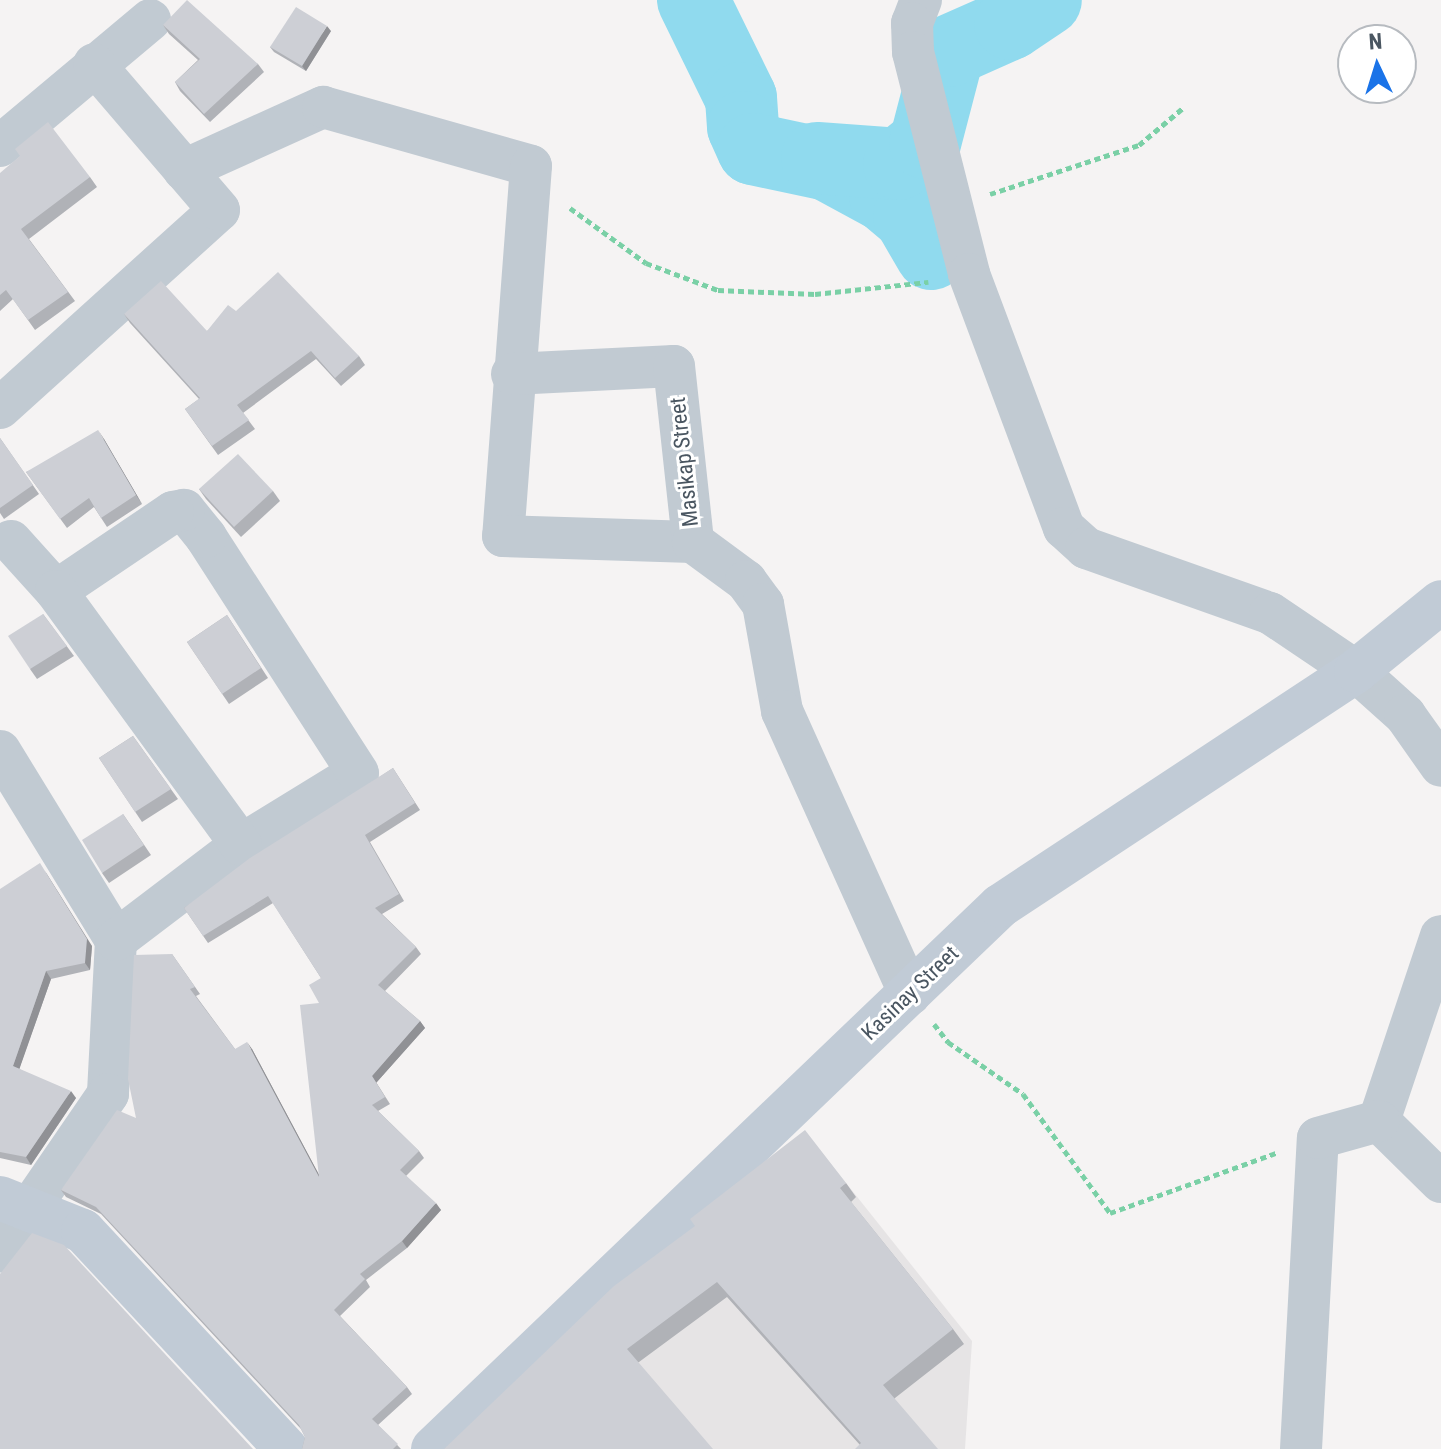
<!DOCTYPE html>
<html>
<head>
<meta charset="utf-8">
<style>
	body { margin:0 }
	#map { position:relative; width:1441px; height:1449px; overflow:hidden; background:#f5f3f3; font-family:"Roboto Condensed",sans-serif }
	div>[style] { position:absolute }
	.education>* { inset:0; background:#e6e4e5 }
	.river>* { height:72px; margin:-36px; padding:0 36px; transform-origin:36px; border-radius:36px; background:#90daee }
	.path>* { height:5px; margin-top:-2.5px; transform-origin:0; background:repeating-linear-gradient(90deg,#7ad0a6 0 6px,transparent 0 10px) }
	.street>* { height:42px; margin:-21px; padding:0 21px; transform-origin:21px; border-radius:21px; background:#c1cad2 }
	.secondary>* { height:44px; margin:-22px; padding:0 22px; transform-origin:22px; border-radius:22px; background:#c1cbd6 }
	.wall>* { inset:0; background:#b0b2b7 }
	.shaded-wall>* { inset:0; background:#909195 }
	.building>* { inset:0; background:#cdcfd5 }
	span { translate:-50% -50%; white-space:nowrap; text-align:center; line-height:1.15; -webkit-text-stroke:6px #fff; paint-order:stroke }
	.street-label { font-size:22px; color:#4a5661 }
	.north { position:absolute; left:1337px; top:24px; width:80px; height:80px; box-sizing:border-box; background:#fff; border:2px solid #b7bbc0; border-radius:50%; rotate:356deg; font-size:22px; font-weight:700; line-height:32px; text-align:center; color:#4a5661 }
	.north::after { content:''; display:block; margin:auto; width:28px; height:36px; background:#1a73e8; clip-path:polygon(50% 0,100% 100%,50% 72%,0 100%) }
</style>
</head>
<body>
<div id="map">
	<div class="education">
		<i style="clip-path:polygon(815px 1144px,972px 1341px,965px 1449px,460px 1449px)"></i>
	</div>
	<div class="river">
		<i style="left:693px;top:0;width:109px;rotate:63.9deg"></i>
		<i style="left:741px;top:98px;width:29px;rotate:86deg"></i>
		<i style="left:743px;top:127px;width:24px;rotate:66deg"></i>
		<i style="left:753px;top:149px;width:77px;rotate:12deg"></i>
		<i style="left:828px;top:165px;width:65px;rotate:28.5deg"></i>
		<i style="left:885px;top:196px;width:31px;rotate:40deg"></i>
		<i style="left:909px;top:216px;width:44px;rotate:59.9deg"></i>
		<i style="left:817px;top:158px;width:82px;rotate:4.2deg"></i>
		<i style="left:899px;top:164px;width:33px;rotate:-39deg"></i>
		<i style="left:925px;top:143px;width:95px;rotate:-75.4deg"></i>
		<i style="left:949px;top:51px;width:67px;rotate:-23.9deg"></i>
		<i style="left:1010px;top:24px;width:43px;rotate:-33.7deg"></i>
	</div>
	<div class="path">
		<i style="left:990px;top:194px;width:157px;rotate:-18.2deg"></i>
		<i style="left:1139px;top:145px;width:57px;rotate:-40.1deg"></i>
		<i style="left:570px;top:208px;width:94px;rotate:35.9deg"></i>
		<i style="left:646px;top:263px;width:77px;rotate:20.6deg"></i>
		<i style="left:718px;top:290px;width:97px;rotate:2.4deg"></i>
		<i style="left:815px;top:294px;width:114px;rotate:-6.1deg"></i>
		<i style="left:934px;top:1024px;width:23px;rotate:52deg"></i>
		<i style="left:948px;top:1042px;width:91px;rotate:34.7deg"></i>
		<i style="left:1023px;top:1094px;width:147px;rotate:53.8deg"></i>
		<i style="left:1110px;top:1213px;width:177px;rotate:-19.9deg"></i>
	</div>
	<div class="street">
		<i style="left:921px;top:0;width:25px;rotate:111deg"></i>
		<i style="left:912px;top:23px;width:29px;rotate:88deg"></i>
		<i style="left:913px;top:52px;width:229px;rotate:75.8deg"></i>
		<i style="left:969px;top:274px;width:271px;rotate:69.5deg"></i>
		<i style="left:1064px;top:528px;width:30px;rotate:42deg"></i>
		<i style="left:1086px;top:548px;width:195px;rotate:19.5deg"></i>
		<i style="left:1270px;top:613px;width:104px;rotate:34deg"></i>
		<i style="left:1356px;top:671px;width:66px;rotate:41.9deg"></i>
		<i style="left:1405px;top:715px;width:62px;rotate:54.8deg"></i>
		<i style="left:0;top:146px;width:196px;rotate:-40deg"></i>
		<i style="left:184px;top:170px;width:153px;rotate:-24.4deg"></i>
		<i style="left:323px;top:107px;width:216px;rotate:15.8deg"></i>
		<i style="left:531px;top:166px;width:371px;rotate:94.3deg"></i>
		<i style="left:503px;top:536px;width:190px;rotate:1.8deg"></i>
		<i style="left:512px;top:374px;width:162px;rotate:-2.8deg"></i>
		<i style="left:674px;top:366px;width:177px;rotate:83.8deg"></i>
		<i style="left:693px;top:542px;width:66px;rotate:36.3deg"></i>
		<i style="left:746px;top:581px;width:29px;rotate:54deg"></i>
		<i style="left:763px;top:604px;width:109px;rotate:79.9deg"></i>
		<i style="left:782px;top:711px;width:311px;rotate:65.7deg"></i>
		<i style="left:0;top:408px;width:295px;rotate:-42.1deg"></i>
		<i style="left:219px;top:210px;width:192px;rotate:-130.6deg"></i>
		<i style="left:11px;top:541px;width:67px;rotate:48deg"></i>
		<i style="left:0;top:751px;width:222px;rotate:58.5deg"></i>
		<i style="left:116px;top:940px;width:154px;rotate:93deg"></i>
		<i style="left:108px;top:1094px;width:191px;rotate:124.4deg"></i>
		<i style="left:116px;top:940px;width:157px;rotate:-37.2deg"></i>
		<i style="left:241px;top:845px;width:137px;rotate:-31.6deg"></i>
		<i style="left:358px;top:773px;width:281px;rotate:-122.8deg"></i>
		<i style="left:206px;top:537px;width:35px;rotate:-129deg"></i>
		<i style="left:184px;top:510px;width:11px;rotate:170deg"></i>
		<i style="left:173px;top:512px;width:141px;rotate:146deg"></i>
		<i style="left:56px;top:591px;width:314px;rotate:53.9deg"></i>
		<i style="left:1379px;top:1121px;width:195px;rotate:-71.5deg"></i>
		<i style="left:1379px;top:1121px;width:87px;rotate:44.5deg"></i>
		<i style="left:1301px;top:1449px;width:311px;rotate:-86.9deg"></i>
		<i style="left:1318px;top:1138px;width:63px;rotate:-15.6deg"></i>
	</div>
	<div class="secondary">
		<i style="left:0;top:1198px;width:89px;rotate:21.7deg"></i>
		<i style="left:83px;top:1231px;width:298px;rotate:47deg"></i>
		<i style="left:433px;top:1449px;width:785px;rotate:-43.76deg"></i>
		<i style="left:1000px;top:906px;width:427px;rotate:-33.4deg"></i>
		<i style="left:1356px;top:671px;width:109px;rotate:-39.1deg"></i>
	</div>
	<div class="wall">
		<i style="clip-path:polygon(163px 25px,258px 64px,264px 72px,210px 122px,180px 91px,175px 82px,198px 60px,169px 34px)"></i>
		<i style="clip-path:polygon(331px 31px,306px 71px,274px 52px,270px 47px)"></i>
		<i style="clip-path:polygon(0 173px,90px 177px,97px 187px,29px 239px,75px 301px,35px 330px,13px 299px,0 311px)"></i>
		<i style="clip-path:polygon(236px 311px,359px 356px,365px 365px,341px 386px,316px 359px,243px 413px,255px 429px,218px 455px,185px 409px,199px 399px,130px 323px,124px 314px,207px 331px)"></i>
		<i style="clip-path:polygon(0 438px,39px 494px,4px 519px,0 513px)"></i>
		<i style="clip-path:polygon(104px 439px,142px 504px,107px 527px,94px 507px,67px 528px,26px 472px)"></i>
		<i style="clip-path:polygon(199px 489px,273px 491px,280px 501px,241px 537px,206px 499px)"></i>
		<i style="clip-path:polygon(43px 614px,74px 656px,37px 679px,30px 669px)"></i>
		<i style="clip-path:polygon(227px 615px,268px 678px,229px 704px,187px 642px)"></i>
		<i style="clip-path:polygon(133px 736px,178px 799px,142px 822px,99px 758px)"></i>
		<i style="clip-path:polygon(393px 768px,420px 810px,370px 842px,404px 901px,382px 914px,416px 947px,421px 954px,385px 991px,420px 1021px,425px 1028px,376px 1083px,390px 1104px,378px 1111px,419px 1151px,424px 1158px,406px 1176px,441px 1210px,407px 1248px,366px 1280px,370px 1287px,340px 1316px,407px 1387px,412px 1394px,378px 1425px,401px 1449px,302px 1449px,305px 1437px,301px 1429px,101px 1214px,66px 1197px,61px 1190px,136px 1118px,172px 954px,200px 994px,196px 996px,235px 1049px,252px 1049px,319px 1175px,319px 1003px,321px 978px,273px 903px,208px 943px,184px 908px)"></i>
		<i style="clip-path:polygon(123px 814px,151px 855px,109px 883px,102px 873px)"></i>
		<i style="clip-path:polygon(0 889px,92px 946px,90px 970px,51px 979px,19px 1069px,76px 1098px,31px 1165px,0 1158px)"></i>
		<i style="clip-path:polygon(846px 1183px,856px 1197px,851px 1202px,953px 1329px,964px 1344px,895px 1398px,860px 1445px,727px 1297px,639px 1362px,444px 1449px)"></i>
	</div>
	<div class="shaded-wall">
		<i style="clip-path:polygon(327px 26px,331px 31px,306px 71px,302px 66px)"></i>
		<i style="clip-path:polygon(98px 430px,104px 439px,142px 504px,136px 495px)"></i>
		<i style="clip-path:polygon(45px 871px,92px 946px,90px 970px,85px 963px)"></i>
		<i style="clip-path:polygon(46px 971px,51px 979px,18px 1073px,13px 1066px)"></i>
		<i style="clip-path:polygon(420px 1021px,425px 1028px,376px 1083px,390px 1104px,372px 1076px)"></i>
		<i style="clip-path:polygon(247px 1042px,252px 1049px,324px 1184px,319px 1177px)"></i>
		<i style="clip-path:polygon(71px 1091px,76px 1098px,31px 1165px,26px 1157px)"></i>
		<i style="clip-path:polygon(436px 1203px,441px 1210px,407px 1248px,402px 1241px)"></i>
	</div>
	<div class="building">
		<i style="clip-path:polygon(187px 0,258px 64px,204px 114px,175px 82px,200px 59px,163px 25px)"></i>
		<i style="clip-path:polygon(296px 7px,327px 26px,302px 66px,270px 47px)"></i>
		<i style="clip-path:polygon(48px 122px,90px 177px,21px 229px,68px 292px,28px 320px,6px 290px,0 295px,0 173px,20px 156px,15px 149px)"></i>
		<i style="clip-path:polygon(278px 272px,359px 356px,335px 378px,311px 351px,237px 405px,249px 420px,212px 446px,185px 409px,200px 398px,124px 314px,161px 281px,207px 331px,228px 305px,236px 311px)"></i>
		<i style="clip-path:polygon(98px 430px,136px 495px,101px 518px,89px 498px,60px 519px,26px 472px)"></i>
		<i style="clip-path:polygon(0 438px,33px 485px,0 508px)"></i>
		<i style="clip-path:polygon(238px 454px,273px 491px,234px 527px,199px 489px)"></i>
		<i style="clip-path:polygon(43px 614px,67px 646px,30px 669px,8px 636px)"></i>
		<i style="clip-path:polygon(227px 615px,261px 668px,222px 694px,187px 642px)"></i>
		<i style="clip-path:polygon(133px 736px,171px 789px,135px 812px,99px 758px)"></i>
		<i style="clip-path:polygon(393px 768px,415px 803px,365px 835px,399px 894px,375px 908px,416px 947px,378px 985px,420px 1021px,372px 1076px,385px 1097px,372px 1105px,419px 1151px,400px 1170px,436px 1203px,402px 1241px,360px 1274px,365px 1279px,334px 1310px,407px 1387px,372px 1419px,398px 1444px,393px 1449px,302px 1449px,305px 1437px,299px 1425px,96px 1207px,61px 1190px,117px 1110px,136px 1118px,128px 1079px,134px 955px,172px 954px,195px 987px,190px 989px,235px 1049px,247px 1042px,319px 1177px,300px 1005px,319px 1003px,309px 985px,321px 978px,268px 896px,203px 936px,184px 908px,250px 858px)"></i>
		<i style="clip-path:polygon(123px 814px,144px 845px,102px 873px,82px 840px)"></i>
		<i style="clip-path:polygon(40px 863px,87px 939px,85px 963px,46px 971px,13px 1066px,71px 1091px,26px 1157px,0 1152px,0 889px)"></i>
		<i style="clip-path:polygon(805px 1130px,846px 1183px,840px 1188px,953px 1329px,883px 1385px,938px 1449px,855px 1449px,861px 1443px,717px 1282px,627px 1349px,713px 1449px,444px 1449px,614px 1286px,695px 1226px,690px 1219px)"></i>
		<i style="clip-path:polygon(32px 1233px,64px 1245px,253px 1449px,0 1449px,0 1274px)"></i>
	</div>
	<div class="street-label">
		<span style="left:684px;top:462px;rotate:-96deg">Masikap Street</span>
		<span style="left:910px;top:993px;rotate:-44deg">Kasinay Street</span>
	</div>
	<div class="north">N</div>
</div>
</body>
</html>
